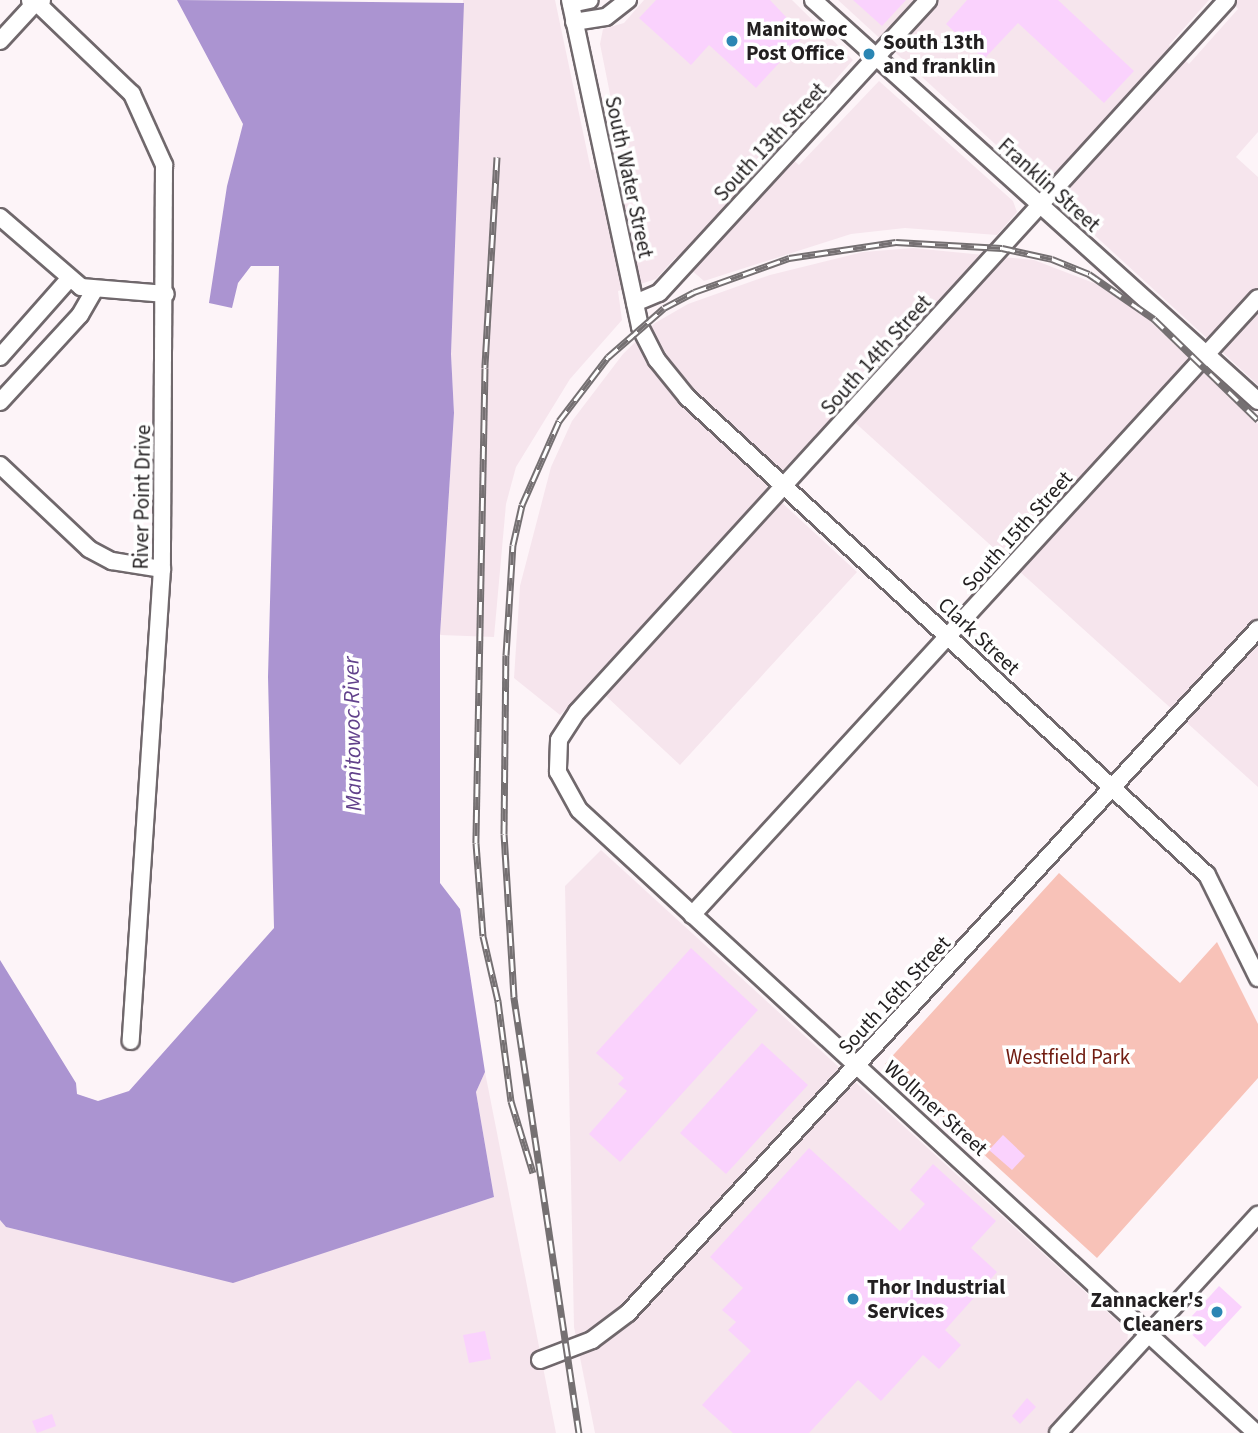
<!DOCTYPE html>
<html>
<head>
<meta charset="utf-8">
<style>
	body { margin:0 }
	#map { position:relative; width:1258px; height:1433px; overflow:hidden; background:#fdf4f8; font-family:"Source Sans 3",sans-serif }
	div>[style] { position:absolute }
	.built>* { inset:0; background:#f6e5ed }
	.green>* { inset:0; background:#f8c2b8 }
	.water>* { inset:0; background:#ab94d1 }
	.building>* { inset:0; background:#fad2fd }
	.roads { filter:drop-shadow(2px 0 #70686c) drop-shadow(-2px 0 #70686c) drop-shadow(0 2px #70686c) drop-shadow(0 -2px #70686c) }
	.street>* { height:16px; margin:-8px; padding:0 8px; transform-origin:8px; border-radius:8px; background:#fff }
	.primary>* { height:24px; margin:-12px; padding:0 12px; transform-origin:12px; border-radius:12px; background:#fff }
	.rail>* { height:7px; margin-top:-3.5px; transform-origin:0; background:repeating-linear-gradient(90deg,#fff 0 13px,#757072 0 26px); box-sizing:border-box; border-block:2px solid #757072 }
	.dots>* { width:19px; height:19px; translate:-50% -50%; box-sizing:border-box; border:4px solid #fff; border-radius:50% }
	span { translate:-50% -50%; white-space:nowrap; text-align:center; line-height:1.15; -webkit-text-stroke:7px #fff; paint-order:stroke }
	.poi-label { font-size:21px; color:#232021; font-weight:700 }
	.left { translate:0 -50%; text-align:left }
	.right { translate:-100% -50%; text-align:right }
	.street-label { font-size:21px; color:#232021 }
	.park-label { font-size:21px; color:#711c11 }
	.water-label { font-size:23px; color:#61418b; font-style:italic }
</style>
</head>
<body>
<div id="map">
	<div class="built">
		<i style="clip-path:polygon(463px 0,555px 0,591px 170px,624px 164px,600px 44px,603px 29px,624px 23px,644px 0,792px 0,853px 60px,777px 146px,799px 165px,879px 81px,1013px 201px,1017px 212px,997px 235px,905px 228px,851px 234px,704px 281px,676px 257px,656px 279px,618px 291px,622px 320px,570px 379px,516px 467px,506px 504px,494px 637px,440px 635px,454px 413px,451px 354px)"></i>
		<i style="clip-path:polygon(838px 0,1209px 0,1169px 45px,1189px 64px,1238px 9px,1230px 0,1258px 0,1258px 132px,1236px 157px,1258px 177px,1258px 385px)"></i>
		<i style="clip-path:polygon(913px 248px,1034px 260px,1099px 285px,1141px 312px,1258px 424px,1258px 787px,840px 409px,766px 488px,857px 572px,680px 765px,592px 683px,560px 715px,514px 678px,520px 586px,551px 467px,572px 421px,623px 354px,655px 323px,688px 304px,770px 275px,863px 252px)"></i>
		<i style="clip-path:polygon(601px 850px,1128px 1331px,1127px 1346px,1047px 1433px,595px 1433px,574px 1327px,565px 886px)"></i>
		<i style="clip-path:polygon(485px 1072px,556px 1433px,0 1433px,0 1220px,6px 1227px,233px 1282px,494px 1197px,476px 1092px)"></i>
	</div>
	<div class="green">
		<i style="clip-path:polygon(1059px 873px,1180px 983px,1217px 942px,1258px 1024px,1258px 1078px,1097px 1258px,885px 1064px)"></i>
	</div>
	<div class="water">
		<i style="clip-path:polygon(177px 0,464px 3px,451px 354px,454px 413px,440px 635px,440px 883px,460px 909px,485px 1072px,476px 1092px,494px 1197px,233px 1283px,6px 1227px,0 1220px,0 960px,76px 1083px,77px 1094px,98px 1101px,129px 1091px,274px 928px,268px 677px,279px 266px,251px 266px,238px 283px,232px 308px,209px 303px,227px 186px,243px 124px)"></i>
	</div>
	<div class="building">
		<i style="clip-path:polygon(656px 0,770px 0,804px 36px,756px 88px,709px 45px,691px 65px,639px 18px)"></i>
		<i style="clip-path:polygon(853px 0,906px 0,882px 26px)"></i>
		<i style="clip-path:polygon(967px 0,1058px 0,1134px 71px,1104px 103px,1018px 23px,984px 59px,946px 24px)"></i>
		<i style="clip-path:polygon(691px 948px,758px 1010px,620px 1162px,589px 1134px,627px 1091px,618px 1084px,624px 1078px,596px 1053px)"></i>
		<i style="clip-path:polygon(762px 1043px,808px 1085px,726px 1174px,680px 1133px)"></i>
		<i style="clip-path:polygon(1003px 1135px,1025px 1156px,1012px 1170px,989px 1150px)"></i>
		<i style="clip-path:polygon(809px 1148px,900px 1231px,925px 1204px,910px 1190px,933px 1164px,996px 1221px,971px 1248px,997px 1272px,945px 1330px,961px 1345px,939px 1369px,923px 1355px,881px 1401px,858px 1380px,809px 1433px,733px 1433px,702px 1405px,751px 1351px,728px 1330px,736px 1322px,722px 1310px,743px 1288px,710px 1257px)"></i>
		<i style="clip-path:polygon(1219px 1286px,1242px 1307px,1205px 1347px,1183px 1326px)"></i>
		<i style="clip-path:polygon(485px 1331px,491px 1359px,469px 1363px,463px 1335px)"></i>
		<i style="clip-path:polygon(1027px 1398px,1036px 1407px,1020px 1424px,1012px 1416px)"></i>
		<i style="clip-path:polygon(52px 1414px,56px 1426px,37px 1433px,32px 1421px)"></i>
	</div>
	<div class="roads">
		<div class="street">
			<i style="left:570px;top:0;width:334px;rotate:77.9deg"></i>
			<i style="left:640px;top:327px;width:37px;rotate:63deg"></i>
			<i style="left:657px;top:360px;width:48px;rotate:51deg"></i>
			<i style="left:687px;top:397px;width:706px;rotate:42.59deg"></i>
			<i style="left:1207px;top:875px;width:115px;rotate:63.7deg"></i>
			<i style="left:813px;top:0;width:599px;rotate:42.02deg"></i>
			<i style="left:1227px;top:0;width:964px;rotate:132.39deg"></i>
			<i style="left:577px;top:712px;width:33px;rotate:123deg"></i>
			<i style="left:559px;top:740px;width:32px;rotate:92deg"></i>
			<i style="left:558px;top:772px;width:43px;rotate:61.1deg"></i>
			<i style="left:579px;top:810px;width:920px;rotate:42.62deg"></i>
			<i style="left:571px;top:4px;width:19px;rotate:-12deg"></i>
			<i style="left:574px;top:22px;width:32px;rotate:-9deg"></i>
			<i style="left:606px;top:17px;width:28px;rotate:-38deg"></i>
			<i style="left:0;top:41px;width:53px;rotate:-47.3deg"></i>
			<i style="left:36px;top:2px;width:133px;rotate:43.8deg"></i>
			<i style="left:132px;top:94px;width:78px;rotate:65.7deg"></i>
			<i style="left:164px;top:165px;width:404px;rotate:90.3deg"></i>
			<i style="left:162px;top:569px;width:473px;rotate:93.8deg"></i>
			<i style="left:0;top:217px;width:107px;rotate:40.8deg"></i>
			<i style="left:81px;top:287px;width:85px;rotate:4.7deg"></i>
			<i style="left:635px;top:303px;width:26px;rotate:-23deg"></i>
			<i style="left:659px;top:293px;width:398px;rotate:-47.4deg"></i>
			<i style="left:0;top:357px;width:104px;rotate:-48.5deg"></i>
			<i style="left:0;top:402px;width:118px;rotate:-47.4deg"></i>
			<i style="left:80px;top:315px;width:28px;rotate:-60deg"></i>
			<i style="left:0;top:465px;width:122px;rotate:43.3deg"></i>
			<i style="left:89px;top:549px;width:26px;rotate:28deg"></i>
			<i style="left:112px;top:561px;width:51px;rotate:9.1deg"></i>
			<i style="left:692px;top:915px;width:837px;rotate:-47.47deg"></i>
			<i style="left:540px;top:1360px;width:56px;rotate:-21deg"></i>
			<i style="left:592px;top:1340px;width:45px;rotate:-36.9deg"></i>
			<i style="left:628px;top:1313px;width:930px;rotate:-47.35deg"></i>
			<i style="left:1058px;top:1433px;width:296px;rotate:-47.5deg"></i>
		</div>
		<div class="primary">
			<i style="left:34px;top:0;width:4px"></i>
		</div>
	</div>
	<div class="rail">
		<i style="left:497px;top:157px;width:211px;rotate:93.3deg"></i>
		<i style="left:485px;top:368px;width:475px;rotate:91.1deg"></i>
		<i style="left:476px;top:843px;width:93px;rotate:85.7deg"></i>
		<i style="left:483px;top:936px;width:67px;rotate:77deg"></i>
		<i style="left:498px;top:1001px;width:101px;rotate:82.6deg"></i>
		<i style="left:511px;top:1101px;width:75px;rotate:73deg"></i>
		<i style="left:579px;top:1433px;width:441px;rotate:-98.5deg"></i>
		<i style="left:514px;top:997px;width:163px;rotate:-93.5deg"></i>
		<i style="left:504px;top:834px;width:179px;rotate:-89.4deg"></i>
		<i style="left:506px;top:655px;width:110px;rotate:-86.4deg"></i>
		<i style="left:513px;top:545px;width:41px;rotate:-77.3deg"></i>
		<i style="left:522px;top:505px;width:92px;rotate:-66.2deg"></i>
		<i style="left:559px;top:421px;width:81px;rotate:-52.6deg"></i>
		<i style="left:608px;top:357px;width:74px;rotate:-41.2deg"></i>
		<i style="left:664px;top:308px;width:34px;rotate:-28deg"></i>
		<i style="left:694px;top:292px;width:101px;rotate:-19.7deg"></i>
		<i style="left:789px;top:258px;width:108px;rotate:-8.5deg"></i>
		<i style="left:896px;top:242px;width:106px;rotate:3.2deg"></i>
		<i style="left:1002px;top:248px;width:51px;rotate:12.4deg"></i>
		<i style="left:1052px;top:259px;width:40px;rotate:22deg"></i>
		<i style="left:1089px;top:274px;width:79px;rotate:34.7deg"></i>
		<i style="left:1154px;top:319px;width:145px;rotate:44.2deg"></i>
	</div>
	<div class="dots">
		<i style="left:732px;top:41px;background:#2b86b3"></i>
		<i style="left:869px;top:54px;background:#2b86b3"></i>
		<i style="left:853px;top:1299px;background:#2b86b3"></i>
		<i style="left:1217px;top:1312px;background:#2b86b3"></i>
	</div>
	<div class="poi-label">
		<span class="left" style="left:746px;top:41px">Manitowoc<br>Post Office</span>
		<span class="left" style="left:883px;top:54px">South 13th<br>and franklin</span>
		<span class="left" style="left:867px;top:1299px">Thor Industrial<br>Services</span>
		<span class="right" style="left:1203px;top:1312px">Zannacker's<br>Cleaners</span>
	</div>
	<div class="street-label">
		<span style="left:770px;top:142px;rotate:-47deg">South 13th Street</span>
		<span style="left:629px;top:177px;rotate:78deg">South Water Street</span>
		<span style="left:1049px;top:185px;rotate:42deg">Franklin Street</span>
		<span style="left:876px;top:355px;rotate:-48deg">South 14th Street</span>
		<span style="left:142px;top:497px;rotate:-89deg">River Point Drive</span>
		<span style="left:1017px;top:531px;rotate:-48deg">South 15th Street</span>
		<span style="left:979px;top:636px;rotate:43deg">Clark Street</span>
		<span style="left:894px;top:995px;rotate:-47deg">South 16th Street</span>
		<span style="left:936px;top:1108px;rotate:42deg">Wollmer Street</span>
	</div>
	<div class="park-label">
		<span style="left:1068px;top:1057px">Westfield Park</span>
	</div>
	<div class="water-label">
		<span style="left:353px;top:734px;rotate:-91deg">Manitowoc River</span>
	</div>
</div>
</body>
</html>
